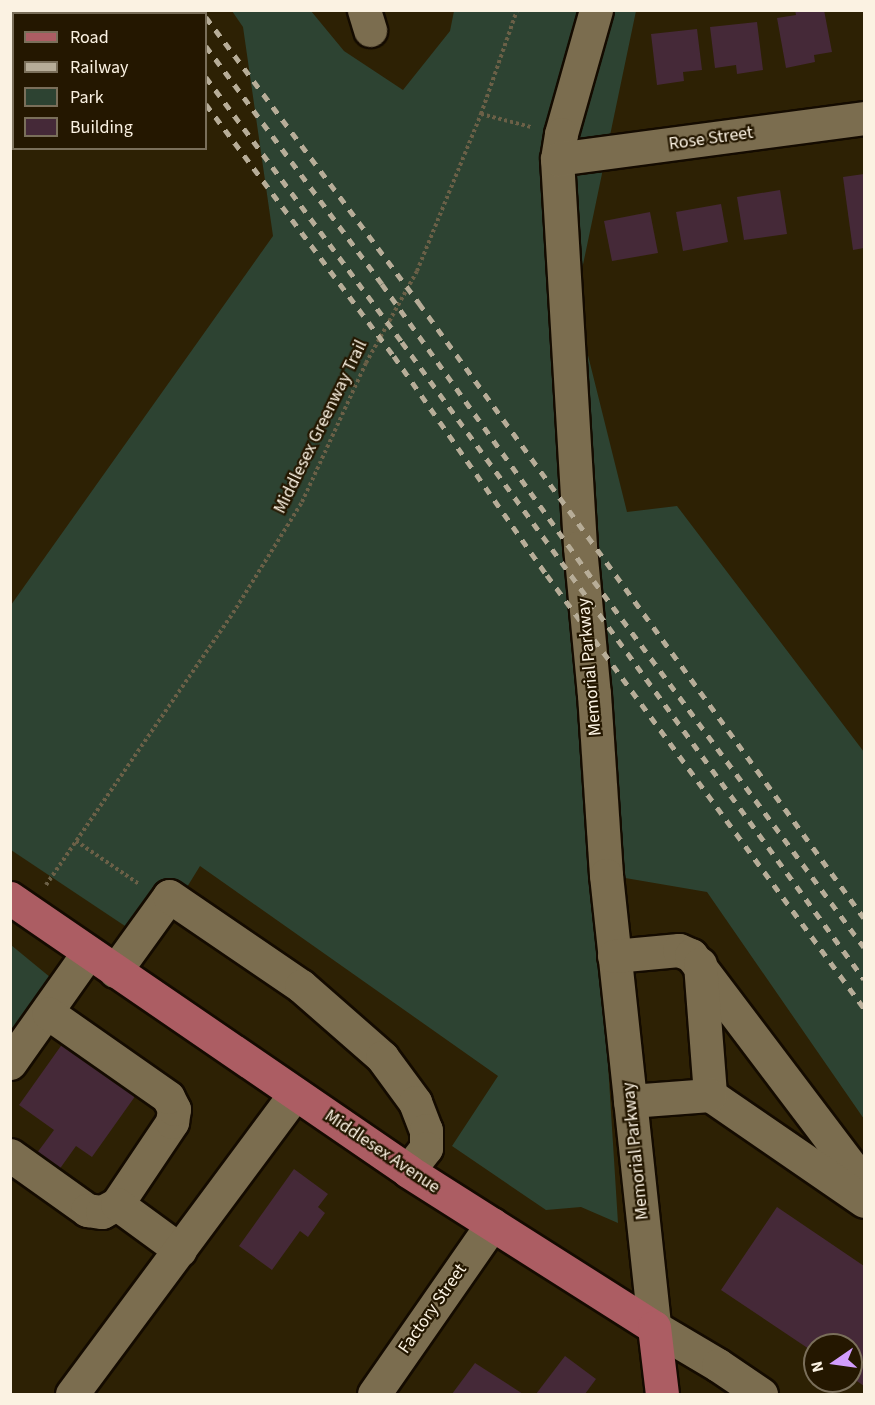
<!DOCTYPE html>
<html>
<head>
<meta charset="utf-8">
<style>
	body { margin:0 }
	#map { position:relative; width:875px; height:1405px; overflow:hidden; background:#2d2104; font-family:"Source Sans 3",sans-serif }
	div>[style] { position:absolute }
	.green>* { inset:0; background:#2d4332 }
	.building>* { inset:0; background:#452938 }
	.path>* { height:4px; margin-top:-2px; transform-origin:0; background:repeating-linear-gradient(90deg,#6b6047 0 3px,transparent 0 6px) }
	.roads { filter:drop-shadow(2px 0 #140b00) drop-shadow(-2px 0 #140b00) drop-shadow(0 2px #140b00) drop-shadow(0 -2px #140b00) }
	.minor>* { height:33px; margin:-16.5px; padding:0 16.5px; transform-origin:16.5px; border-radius:16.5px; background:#7b6d4f }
	.major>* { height:33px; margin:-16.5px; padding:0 16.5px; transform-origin:16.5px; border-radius:16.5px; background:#ac5d63 }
	.rail>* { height:4.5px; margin-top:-2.25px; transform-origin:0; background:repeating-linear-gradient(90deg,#b7ad98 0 8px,transparent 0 16px) }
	span { translate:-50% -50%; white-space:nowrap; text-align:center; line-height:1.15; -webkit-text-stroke:4.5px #241700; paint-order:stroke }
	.street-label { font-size:18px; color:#fbf2e2 }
	.frame { position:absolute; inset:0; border:12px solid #fbf2e2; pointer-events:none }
	.legend { position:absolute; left:12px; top:12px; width:195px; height:138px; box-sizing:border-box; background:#241700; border:2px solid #7a6f5a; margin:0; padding:8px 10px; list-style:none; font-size:18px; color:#fbf2e2 }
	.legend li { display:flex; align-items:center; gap:12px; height:30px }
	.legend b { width:30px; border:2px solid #7a6f5a }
	.north { position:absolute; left:803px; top:1333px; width:60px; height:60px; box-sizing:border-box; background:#241700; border:2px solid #7a6f5a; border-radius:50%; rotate:257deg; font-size:16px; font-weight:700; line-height:24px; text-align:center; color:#fbf2e2 }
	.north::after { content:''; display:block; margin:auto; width:21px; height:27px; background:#d29dfd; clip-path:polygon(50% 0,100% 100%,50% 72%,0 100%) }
</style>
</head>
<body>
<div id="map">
	<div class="green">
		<i style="clip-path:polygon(232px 11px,311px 11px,344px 51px,403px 90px,450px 31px,454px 11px,636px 11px,575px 303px,627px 512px,677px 506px,864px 752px,864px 1119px,707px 892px,596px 873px,618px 1223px,581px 1207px,546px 1210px,452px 1146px,498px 1076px,200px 866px,152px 944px,11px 850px,11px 605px,273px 236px,243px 27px)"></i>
		<i style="clip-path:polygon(11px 945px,56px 982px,11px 1042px)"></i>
	</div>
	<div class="building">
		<i style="clip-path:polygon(795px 10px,824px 10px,832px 52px,814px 55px,815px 62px,786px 68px,777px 18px,796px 15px)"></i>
		<i style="clip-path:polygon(757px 22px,763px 70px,737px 74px,736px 65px,715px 68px,710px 27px)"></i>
		<i style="clip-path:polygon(697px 29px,702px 70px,683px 72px,684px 81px,657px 85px,651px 34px)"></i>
		<i style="clip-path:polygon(864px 174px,864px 248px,853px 250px,843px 177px)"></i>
		<i style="clip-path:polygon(780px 190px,787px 234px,744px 240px,737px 197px)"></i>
		<i style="clip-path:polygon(721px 204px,728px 242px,683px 251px,676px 212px)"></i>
		<i style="clip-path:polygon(650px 212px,658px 253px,612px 261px,604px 221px)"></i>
		<i style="clip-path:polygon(63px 1043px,136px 1095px,92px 1157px,76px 1146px,54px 1177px,31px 1161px,54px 1130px,19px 1105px)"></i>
		<i style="clip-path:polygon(294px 1169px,328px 1194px,318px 1207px,325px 1213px,308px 1237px,300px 1231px,272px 1270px,239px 1246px)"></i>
		<i style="clip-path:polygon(777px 1207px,864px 1266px,864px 1386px,851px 1377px,851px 1345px,815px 1345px,815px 1353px,721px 1290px)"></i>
		<i style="clip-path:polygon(565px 1356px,596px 1379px,585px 1394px,536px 1394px)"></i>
		<i style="clip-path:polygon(475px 1363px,523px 1394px,452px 1394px)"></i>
	</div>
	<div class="path">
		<i style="left:481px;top:114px;width:52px;rotate:14.6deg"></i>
		<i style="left:76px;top:841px;width:76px;rotate:34.3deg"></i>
		<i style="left:46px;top:885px;width:330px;rotate:-55.5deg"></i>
		<i style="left:233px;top:613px;width:131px;rotate:-58.1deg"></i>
		<i style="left:302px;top:502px;width:153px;rotate:-65.3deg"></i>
		<i style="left:366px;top:363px;width:105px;rotate:-61deg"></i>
		<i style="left:417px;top:271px;width:170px;rotate:-67.8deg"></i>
		<i style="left:481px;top:114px;width:110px;rotate:-70.9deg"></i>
	</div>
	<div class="roads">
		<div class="minor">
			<i style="left:364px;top:10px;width:21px;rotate:73deg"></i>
			<i style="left:596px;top:10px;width:129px;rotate:105.8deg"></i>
			<i style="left:561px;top:134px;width:25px;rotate:99deg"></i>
			<i style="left:557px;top:159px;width:389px;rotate:86.6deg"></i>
			<i style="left:580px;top:547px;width:148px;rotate:84.6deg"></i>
			<i style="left:594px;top:694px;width:181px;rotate:86.2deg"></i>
			<i style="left:606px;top:875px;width:455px;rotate:83.9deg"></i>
			<i style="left:654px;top:1327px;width:74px;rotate:30.7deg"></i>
			<i style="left:718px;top:1365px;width:52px;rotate:34deg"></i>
			<i style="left:557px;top:159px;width:310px;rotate:-7.6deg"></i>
			<i style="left:614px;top:956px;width:65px;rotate:-5.3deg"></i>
			<i style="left:679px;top:950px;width:13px;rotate:23deg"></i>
			<i style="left:691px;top:955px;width:287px;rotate:52.9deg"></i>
			<i style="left:700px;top:964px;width:131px;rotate:85.6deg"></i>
			<i style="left:710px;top:1095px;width:187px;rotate:34.5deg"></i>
			<i style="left:115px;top:971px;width:92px;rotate:-54.2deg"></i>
			<i style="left:169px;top:896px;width:160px;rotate:34.3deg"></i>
			<i style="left:301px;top:986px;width:108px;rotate:41.2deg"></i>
			<i style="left:382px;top:1057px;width:56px;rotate:53.7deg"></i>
			<i style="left:415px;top:1102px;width:30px;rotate:69deg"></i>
			<i style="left:426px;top:1130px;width:18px;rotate:90deg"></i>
			<i style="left:426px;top:1148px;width:29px;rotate:128deg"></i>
			<i style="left:10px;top:1063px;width:135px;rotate:-54.7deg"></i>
			<i style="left:630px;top:1101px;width:80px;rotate:-4.3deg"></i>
			<i style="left:10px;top:1155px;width:95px;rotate:35.5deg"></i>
			<i style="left:87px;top:1210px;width:15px;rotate:8deg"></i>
			<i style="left:102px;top:1212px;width:17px;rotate:-28deg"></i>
			<i style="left:117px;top:1204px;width:99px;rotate:-56.1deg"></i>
			<i style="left:172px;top:1122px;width:13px;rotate:-81deg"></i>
			<i style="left:174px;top:1109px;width:13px;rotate:-117deg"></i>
			<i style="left:168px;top:1097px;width:146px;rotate:-145deg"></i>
			<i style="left:117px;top:1204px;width:78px;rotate:36.1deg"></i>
			<i style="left:72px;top:1394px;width:374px;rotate:-53.4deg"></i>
			<i style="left:374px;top:1394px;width:207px;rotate:-55.2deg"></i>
		</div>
		<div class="major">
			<i style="left:10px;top:898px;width:483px;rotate:34.4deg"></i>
			<i style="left:408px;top:1171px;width:291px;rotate:32.4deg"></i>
			<i style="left:654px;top:1327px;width:67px;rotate:83.2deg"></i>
		</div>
	</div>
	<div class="rail">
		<i style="left:136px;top:10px;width:4px;rotate:63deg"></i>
		<i style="left:156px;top:10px;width:5px;rotate:53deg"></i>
		<i style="left:179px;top:10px;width:4px;rotate:63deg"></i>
		<i style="left:206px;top:17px;width:357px;rotate:53.3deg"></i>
		<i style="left:419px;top:303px;width:759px;rotate:54.11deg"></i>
		<i style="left:206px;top:46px;width:296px;rotate:53.5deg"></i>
		<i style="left:382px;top:284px;width:365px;rotate:54.5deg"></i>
		<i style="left:594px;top:581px;width:455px;rotate:53.6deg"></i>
		<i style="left:206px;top:77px;width:330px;rotate:53.5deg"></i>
		<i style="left:402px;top:342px;width:787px;rotate:54.05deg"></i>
		<i style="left:206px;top:104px;width:314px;rotate:53.3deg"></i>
		<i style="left:394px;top:356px;width:267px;rotate:55.1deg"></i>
		<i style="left:547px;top:575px;width:537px;rotate:53.79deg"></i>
	</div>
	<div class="street-label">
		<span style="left:711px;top:139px;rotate:-8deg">Rose Street</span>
		<span style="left:321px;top:427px;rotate:-64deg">Middlesex Greenway Trail</span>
		<span style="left:590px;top:667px;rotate:-95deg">Memorial Parkway</span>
		<span style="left:636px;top:1151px;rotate:-96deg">Memorial Parkway</span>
		<span style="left:382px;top:1152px;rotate:34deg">Middlesex Avenue</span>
		<span style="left:433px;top:1309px;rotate:-55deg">Factory Street</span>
	</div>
	<div class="frame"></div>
	<ul class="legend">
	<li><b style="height:8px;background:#ac5d63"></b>Road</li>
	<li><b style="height:8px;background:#b7ad98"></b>Railway</li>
	<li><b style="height:16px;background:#2d4332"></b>Park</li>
	<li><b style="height:16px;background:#452938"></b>Building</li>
	</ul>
	<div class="north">N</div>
</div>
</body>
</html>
